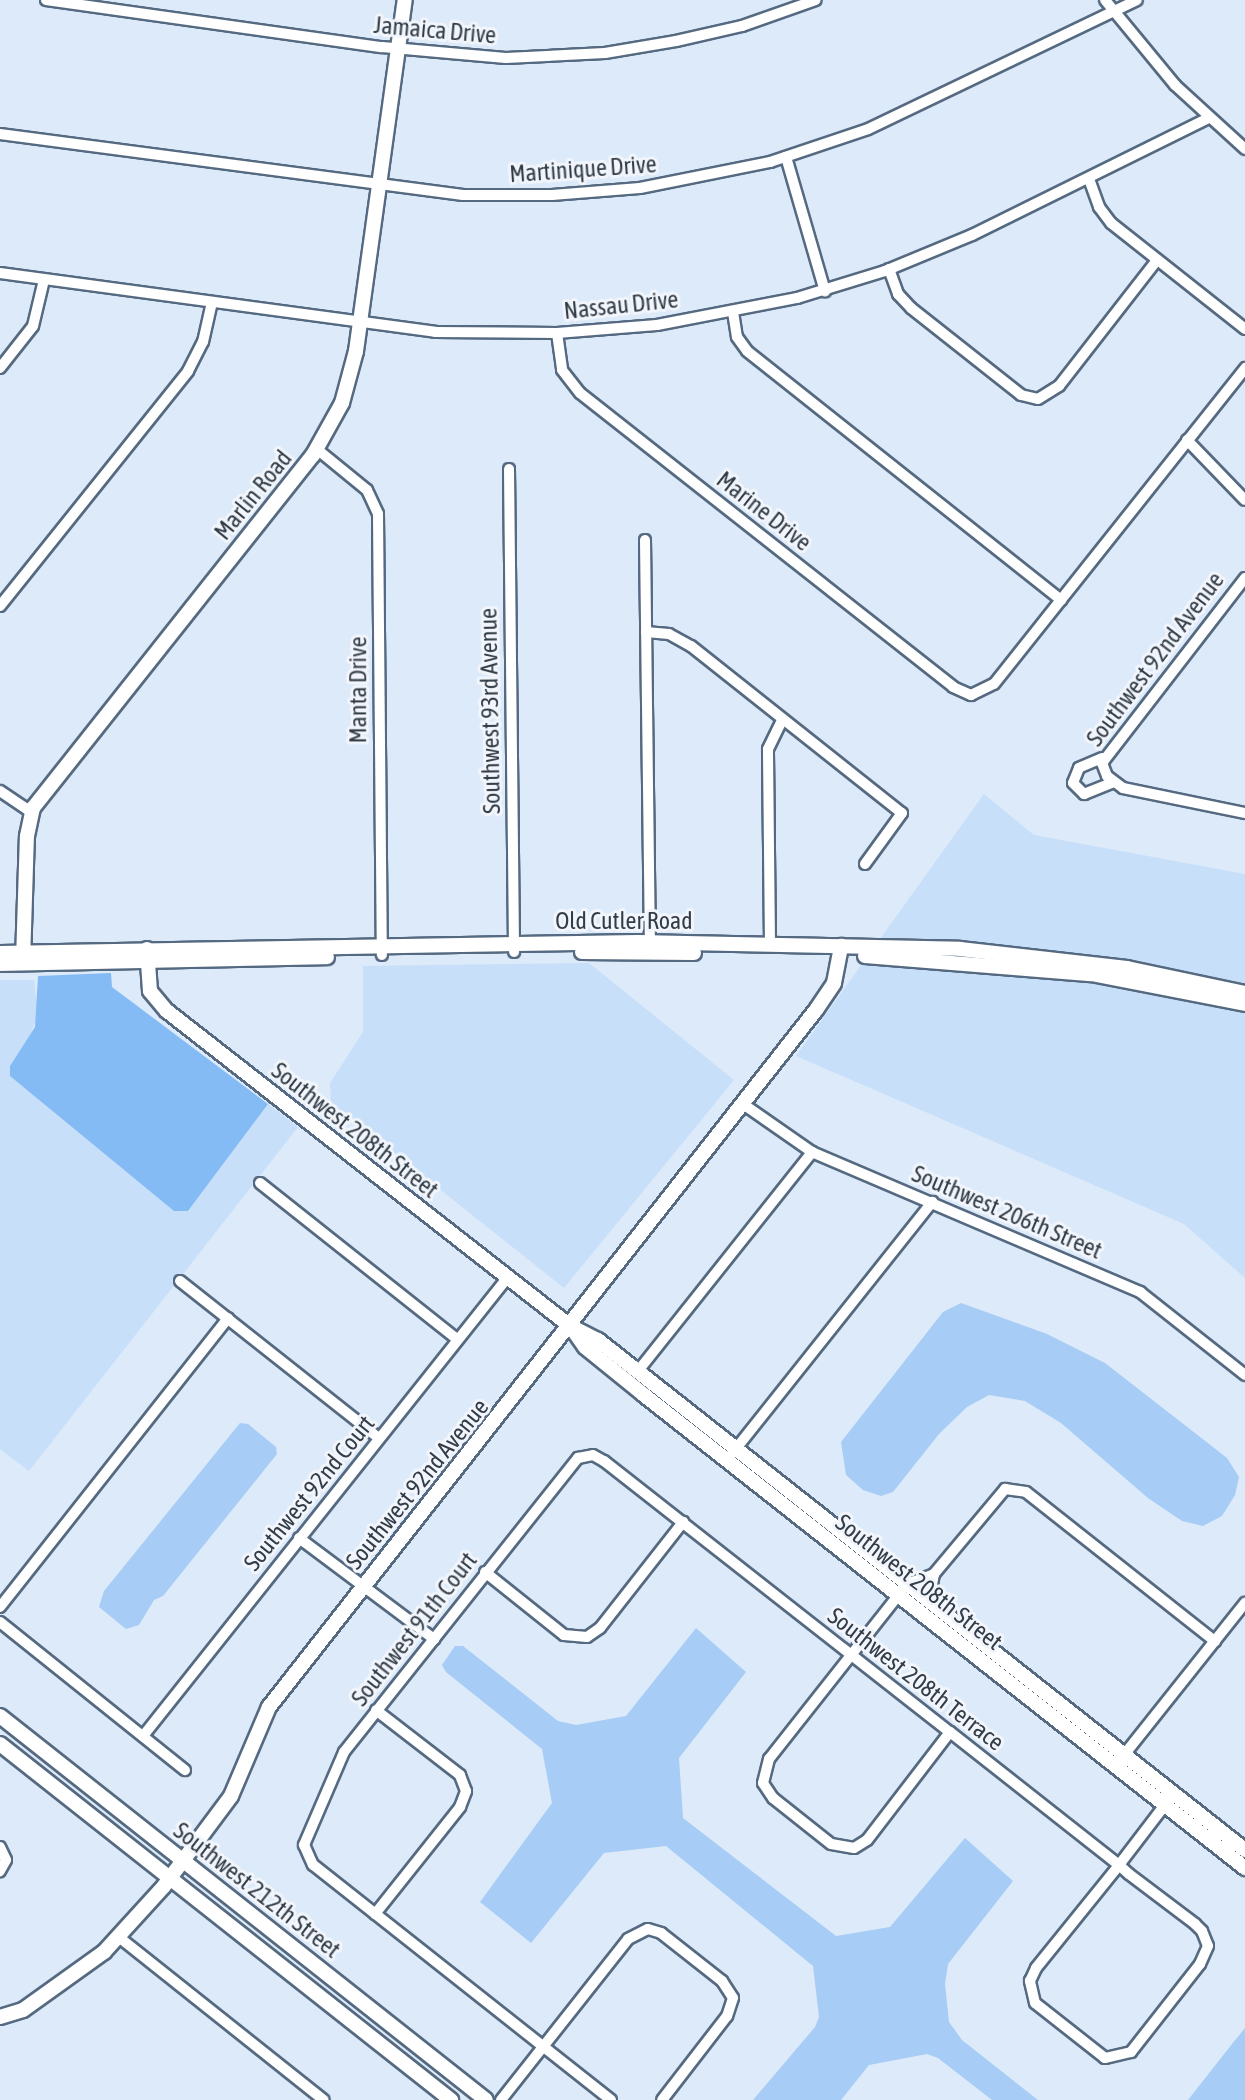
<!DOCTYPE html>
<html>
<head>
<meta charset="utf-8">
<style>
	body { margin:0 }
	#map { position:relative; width:1245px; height:2100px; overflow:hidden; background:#dceafa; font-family:"Asap Condensed",sans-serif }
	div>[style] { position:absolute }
	.built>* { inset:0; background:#c8dff9 }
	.green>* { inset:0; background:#85bbf5 }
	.water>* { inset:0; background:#a7ccf5 }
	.roads { filter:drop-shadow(2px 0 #556a81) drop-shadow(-2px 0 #556a81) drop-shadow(0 2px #556a81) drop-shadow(0 -2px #556a81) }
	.street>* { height:10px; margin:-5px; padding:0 5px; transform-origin:5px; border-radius:5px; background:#fff }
	.secondary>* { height:14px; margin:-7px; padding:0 7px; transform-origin:7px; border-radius:7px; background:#fff }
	span { translate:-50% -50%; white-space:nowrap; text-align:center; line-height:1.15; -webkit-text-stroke:6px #f2f6fc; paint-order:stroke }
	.street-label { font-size:24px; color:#333d47 }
</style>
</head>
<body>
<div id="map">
	<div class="built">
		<i style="clip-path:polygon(984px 794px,1034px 835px,1245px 874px,1245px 1278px,1184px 1224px,796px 1056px)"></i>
		<i style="clip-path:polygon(589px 963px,734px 1080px,564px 1288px,331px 1103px,330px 1083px,363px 1032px,363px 966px)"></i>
		<i style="clip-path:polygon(0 980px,34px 980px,38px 1015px,29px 1038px,10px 1066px,10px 1076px,188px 1211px,268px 1104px,298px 1127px,29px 1471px,0 1449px)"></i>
	</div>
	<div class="green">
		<i style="clip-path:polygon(111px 973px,112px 987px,268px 1104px,188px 1211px,174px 1211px,10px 1076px,10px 1066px,35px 1027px,38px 976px)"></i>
	</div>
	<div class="water">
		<i style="clip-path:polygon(961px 1303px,1047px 1334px,1105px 1363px,1227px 1458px,1239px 1477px,1235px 1495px,1222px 1516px,1203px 1526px,1182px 1521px,1148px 1498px,1061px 1423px,1025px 1401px,989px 1395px,967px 1407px,939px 1434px,893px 1492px,881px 1496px,863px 1490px,846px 1475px,841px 1442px,943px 1312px)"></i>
		<i style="clip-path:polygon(240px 1423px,248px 1424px,276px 1447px,277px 1454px,163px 1596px,154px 1600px,139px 1625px,126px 1629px,99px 1607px,104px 1591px)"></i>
		<i style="clip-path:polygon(696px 1628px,746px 1672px,679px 1758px,683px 1818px,836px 1936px,890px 1927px,965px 1838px,1013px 1881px,948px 1964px,945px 1984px,949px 2022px,962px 2040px,1038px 2100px,992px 2100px,938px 2058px,927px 2054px,869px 2065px,841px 2100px,753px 2100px,815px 2027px,819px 2017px,813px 1966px,666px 1846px,604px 1853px,531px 1943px,480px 1902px,552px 1803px,542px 1749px,446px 1672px,442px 1665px,455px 1646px,463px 1646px,558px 1721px,576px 1725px,626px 1716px)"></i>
		<i style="clip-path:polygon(1245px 2028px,1245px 2100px,1188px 2100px,1232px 2044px)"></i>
	</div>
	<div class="roads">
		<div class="street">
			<i style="left:46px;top:0;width:339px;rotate:8deg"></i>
			<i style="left:382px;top:47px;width:124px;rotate:5.1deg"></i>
			<i style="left:506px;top:58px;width:99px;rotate:-2.9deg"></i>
			<i style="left:605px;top:53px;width:72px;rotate:-9.6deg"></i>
			<i style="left:676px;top:41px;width:68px;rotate:-12.8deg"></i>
			<i style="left:742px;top:26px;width:78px;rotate:-19.4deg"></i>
			<i style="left:1105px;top:0;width:110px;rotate:50.5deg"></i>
			<i style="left:1175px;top:85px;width:95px;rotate:42.4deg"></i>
			<i style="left:0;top:134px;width:467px;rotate:7.5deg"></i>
			<i style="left:463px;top:195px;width:89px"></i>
			<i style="left:552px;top:195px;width:88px;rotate:-4.5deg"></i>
			<i style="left:640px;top:188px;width:133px;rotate:-11.3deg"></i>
			<i style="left:770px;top:162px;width:103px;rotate:-18.6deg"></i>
			<i style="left:868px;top:129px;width:298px;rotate:-25.6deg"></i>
			<i style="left:786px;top:157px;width:140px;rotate:73.8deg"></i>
			<i style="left:1089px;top:179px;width:30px;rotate:70deg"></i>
			<i style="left:1099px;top:207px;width:20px;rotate:53deg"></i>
			<i style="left:1111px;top:223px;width:171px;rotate:38.3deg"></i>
			<i style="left:889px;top:269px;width:27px;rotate:70deg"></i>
			<i style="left:898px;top:294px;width:19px;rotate:47deg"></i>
			<i style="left:911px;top:308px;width:140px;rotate:38.3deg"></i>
			<i style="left:1021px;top:395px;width:17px;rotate:13deg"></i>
			<i style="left:1038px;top:399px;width:25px;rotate:-32deg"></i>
			<i style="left:1059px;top:386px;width:160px;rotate:-52.1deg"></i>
			<i style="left:0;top:273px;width:439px;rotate:7.7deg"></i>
			<i style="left:435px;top:332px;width:122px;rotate:0.5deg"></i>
			<i style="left:557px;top:333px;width:100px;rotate:-4.6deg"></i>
			<i style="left:657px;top:325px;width:143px;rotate:-10.9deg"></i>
			<i style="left:797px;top:298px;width:92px;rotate:-17.1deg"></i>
			<i style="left:885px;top:271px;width:94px;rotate:-22.5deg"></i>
			<i style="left:972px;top:235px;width:264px;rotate:-26.3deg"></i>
			<i style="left:733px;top:312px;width:25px;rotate:81deg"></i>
			<i style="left:737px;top:337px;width:17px;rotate:54deg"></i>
			<i style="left:747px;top:351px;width:401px;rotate:38.4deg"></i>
			<i style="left:557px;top:333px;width:37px;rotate:82deg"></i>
			<i style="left:562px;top:370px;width:29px;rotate:52deg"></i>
			<i style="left:580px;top:393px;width:475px;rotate:38.2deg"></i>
			<i style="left:953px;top:687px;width:20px;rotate:24deg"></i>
			<i style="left:971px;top:695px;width:25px;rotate:-26deg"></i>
			<i style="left:994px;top:684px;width:404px;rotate:-51.5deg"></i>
			<i style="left:0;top:368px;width:53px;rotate:-51.8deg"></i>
			<i style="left:33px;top:326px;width:47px;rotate:-76.6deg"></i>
			<i style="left:1187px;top:440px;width:83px;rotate:46deg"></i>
			<i style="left:318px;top:450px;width:63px;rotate:39.2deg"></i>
			<i style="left:367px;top:490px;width:26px;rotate:65deg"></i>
			<i style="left:378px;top:514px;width:441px;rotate:89.5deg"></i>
			<i style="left:509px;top:469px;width:483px;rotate:89.4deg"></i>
			<i style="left:645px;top:540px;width:410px;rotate:89.3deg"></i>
			<i style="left:1245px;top:578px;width:234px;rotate:127.7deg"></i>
			<i style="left:1102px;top:763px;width:14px;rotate:69deg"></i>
			<i style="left:1107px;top:776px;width:20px;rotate:37deg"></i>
			<i style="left:1123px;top:788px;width:125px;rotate:11.6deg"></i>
			<i style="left:0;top:606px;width:301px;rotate:-51.3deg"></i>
			<i style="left:188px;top:371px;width:33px;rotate:-63deg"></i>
			<i style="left:203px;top:342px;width:41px;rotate:-77.3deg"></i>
			<i style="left:646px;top:632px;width:23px;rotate:5deg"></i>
			<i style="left:669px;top:634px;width:25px;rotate:29deg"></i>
			<i style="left:691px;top:646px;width:269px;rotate:38.4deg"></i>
			<i style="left:902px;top:813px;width:63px;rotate:126deg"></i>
			<i style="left:1102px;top:758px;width:25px;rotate:157deg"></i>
			<i style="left:1079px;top:768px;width:16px;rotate:112deg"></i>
			<i style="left:1073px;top:783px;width:16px;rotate:45deg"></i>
			<i style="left:1084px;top:794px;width:32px;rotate:-22deg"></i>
			<i style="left:0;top:791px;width:37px;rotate:34deg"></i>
			<i style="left:770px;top:944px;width:195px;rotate:-90.6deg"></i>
			<i style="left:768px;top:749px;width:32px;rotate:-64deg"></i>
			<i style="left:743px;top:1104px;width:84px;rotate:34.8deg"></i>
			<i style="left:812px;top:1152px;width:357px;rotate:23.1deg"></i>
			<i style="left:1140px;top:1292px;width:134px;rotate:38.3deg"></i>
			<i style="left:260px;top:1183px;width:251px;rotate:38.4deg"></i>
			<i style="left:180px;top:1281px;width:253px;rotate:38.3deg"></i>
			<i style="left:638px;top:1371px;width:280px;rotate:-51.5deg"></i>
			<i style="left:727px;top:1460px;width:330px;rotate:-51.5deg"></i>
			<i style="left:299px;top:1538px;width:169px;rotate:36.8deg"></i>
			<i style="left:485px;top:1572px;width:101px;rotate:38.6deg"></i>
			<i style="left:564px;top:1635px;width:23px;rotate:5deg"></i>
			<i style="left:587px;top:1637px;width:16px;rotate:-35deg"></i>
			<i style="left:600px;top:1628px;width:135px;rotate:-51.9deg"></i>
			<i style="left:929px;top:1602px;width:28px;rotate:-80deg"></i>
			<i style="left:0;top:1607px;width:368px;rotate:-51.7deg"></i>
			<i style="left:0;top:1622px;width:237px;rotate:38.7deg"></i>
			<i style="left:950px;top:1732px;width:136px;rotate:127.5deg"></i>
			<i style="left:867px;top:1840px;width:15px;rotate:148deg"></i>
			<i style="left:854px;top:1848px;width:23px;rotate:-170deg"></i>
			<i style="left:831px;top:1844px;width:74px;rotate:-141.6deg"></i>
			<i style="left:773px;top:1798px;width:18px;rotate:-124deg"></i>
			<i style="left:763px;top:1783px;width:25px;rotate:-76deg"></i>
			<i style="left:769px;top:1759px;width:223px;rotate:-51.7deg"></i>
			<i style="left:907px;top:1584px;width:29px;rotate:-20deg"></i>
			<i style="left:934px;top:1574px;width:111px;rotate:-50.1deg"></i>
			<i style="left:1005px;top:1489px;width:21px;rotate:8deg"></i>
			<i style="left:1026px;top:1492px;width:241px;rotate:38.3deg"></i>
			<i style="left:143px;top:1736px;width:586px;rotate:-51.51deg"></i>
			<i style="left:1120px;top:1760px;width:201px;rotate:-51.5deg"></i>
			<i style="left:0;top:1847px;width:14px;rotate:65deg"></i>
			<i style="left:6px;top:1860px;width:13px;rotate:119deg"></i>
			<i style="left:375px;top:1914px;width:137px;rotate:-51.5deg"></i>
			<i style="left:460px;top:1807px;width:17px;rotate:-69deg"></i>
			<i style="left:466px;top:1791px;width:17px;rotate:-111deg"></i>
			<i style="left:460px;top:1775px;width:106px;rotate:-142.3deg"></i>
			<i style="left:120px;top:1938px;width:260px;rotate:38.5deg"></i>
			<i style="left:501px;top:2100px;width:205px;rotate:-51.7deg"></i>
			<i style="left:628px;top:1939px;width:22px;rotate:-27deg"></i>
			<i style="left:648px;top:1929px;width:14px;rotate:17deg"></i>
			<i style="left:661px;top:1933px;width:78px;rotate:38.2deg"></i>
			<i style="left:722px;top:1981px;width:20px;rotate:57deg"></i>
			<i style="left:733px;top:1998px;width:19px;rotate:108deg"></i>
			<i style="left:727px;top:2016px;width:106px;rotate:127.7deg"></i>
			<i style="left:611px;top:2100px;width:380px;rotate:-141.7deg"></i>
			<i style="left:313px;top:1865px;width:22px;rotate:-114deg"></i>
			<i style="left:304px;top:1845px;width:101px;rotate:-66.7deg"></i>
			<i style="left:344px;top:1752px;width:376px;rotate:-51.5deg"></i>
			<i style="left:578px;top:1458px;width:15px;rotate:-11deg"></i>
			<i style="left:593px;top:1455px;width:13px;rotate:29deg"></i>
			<i style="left:604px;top:1461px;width:439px;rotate:38.1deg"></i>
			<i style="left:950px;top:1732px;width:215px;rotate:38.2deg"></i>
			<i style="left:1119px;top:1865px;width:13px;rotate:42deg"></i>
			<i style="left:1129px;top:1874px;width:83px;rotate:37.1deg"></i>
			<i style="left:1195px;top:1924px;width:10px;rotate:45deg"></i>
			<i style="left:1202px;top:1931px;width:16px;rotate:68deg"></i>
			<i style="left:1208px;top:1946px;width:20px;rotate:114deg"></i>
			<i style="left:1200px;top:1964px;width:112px;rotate:128.1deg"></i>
			<i style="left:1131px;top:2052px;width:27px;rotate:167deg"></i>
			<i style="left:1105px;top:2058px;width:89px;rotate:-141.8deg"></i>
			<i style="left:1035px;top:2003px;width:23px;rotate:-103deg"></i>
			<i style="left:1030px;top:1981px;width:14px;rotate:-65deg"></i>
			<i style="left:1036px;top:1968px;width:132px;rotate:-51.1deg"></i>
			<i style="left:1119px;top:1865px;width:81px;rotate:-52.6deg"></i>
		</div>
		<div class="secondary">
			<i style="left:147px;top:949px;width:42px;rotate:85.9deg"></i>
			<i style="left:150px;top:991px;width:26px;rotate:50deg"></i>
			<i style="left:167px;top:1011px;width:512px;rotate:38.01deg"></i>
			<i style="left:570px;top:1326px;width:31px;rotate:27deg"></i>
			<i style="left:598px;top:1340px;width:824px;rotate:38.25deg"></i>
			<i style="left:582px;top:952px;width:112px;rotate:0.5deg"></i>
			<i style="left:0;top:953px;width:638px;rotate:-0.99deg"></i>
			<i style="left:638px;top:942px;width:322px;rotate:1.2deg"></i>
			<i style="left:960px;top:949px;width:168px;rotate:6.5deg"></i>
			<i style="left:1127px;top:968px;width:121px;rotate:12deg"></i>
			<i style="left:865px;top:956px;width:227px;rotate:4.6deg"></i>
			<i style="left:1091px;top:974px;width:157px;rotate:11deg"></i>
			<i style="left:23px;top:961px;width:125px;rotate:-88.2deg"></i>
			<i style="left:27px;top:836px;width:29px;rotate:-78deg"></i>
			<i style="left:33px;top:808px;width:451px;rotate:-51.6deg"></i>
			<i style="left:313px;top:455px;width:60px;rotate:-60.9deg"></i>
			<i style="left:342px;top:403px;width:54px;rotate:-74.9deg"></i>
			<i style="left:356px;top:351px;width:354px;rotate:-82.1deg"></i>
			<i style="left:0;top:964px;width:327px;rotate:-1.2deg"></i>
			<i style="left:571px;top:1327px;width:24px;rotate:55deg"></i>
			<i style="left:585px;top:1347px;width:76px;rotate:39.1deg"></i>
			<i style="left:644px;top:1395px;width:765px;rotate:38.2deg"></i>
			<i style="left:0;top:1716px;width:619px;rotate:38.31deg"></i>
			<i style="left:0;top:1744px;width:575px;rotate:38.29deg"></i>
			<i style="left:0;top:2017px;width:24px;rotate:-17deg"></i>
			<i style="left:23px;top:2010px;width:100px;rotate:-35.6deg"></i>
			<i style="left:104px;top:1952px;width:89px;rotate:-47.7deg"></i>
			<i style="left:164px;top:1886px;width:112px;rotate:-53.3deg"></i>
			<i style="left:231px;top:1796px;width:97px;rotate:-66.9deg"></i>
			<i style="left:269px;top:1707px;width:886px;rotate:-51.88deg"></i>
			<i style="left:816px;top:1010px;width:32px;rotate:-56deg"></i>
			<i style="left:834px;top:983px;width:38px;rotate:-79deg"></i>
		</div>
	</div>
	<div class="street-label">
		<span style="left:435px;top:30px;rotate:5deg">Jamaica Drive</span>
		<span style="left:583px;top:169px;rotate:-4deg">Martinique Drive</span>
		<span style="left:621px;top:305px;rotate:-6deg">Nassau Drive</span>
		<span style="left:253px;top:495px;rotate:-51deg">Marlin Road</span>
		<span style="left:764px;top:511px;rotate:38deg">Marine Drive</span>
		<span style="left:1155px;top:659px;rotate:-53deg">Southwest 92nd Avenue</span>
		<span style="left:358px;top:690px;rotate:-90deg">Manta Drive</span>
		<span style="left:490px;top:711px;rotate:-91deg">Southwest 93rd Avenue</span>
		<span style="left:624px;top:921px">Old Cutler Road</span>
		<span style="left:355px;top:1130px;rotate:38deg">Southwest 208th Street</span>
		<span style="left:1007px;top:1212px;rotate:23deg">Southwest 206th Street</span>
		<span style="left:417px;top:1484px;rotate:-51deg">Southwest 92nd Avenue</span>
		<span style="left:309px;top:1493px;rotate:-51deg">Southwest 92nd Court</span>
		<span style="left:919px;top:1582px;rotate:38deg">Southwest 208th Street</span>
		<span style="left:414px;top:1629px;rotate:-52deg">Southwest 91th Court</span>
		<span style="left:916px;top:1679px;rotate:38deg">Southwest 208th Terrace</span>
		<span style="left:257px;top:1890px;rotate:38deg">Southwest 212th Street</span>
	</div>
</div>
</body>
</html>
